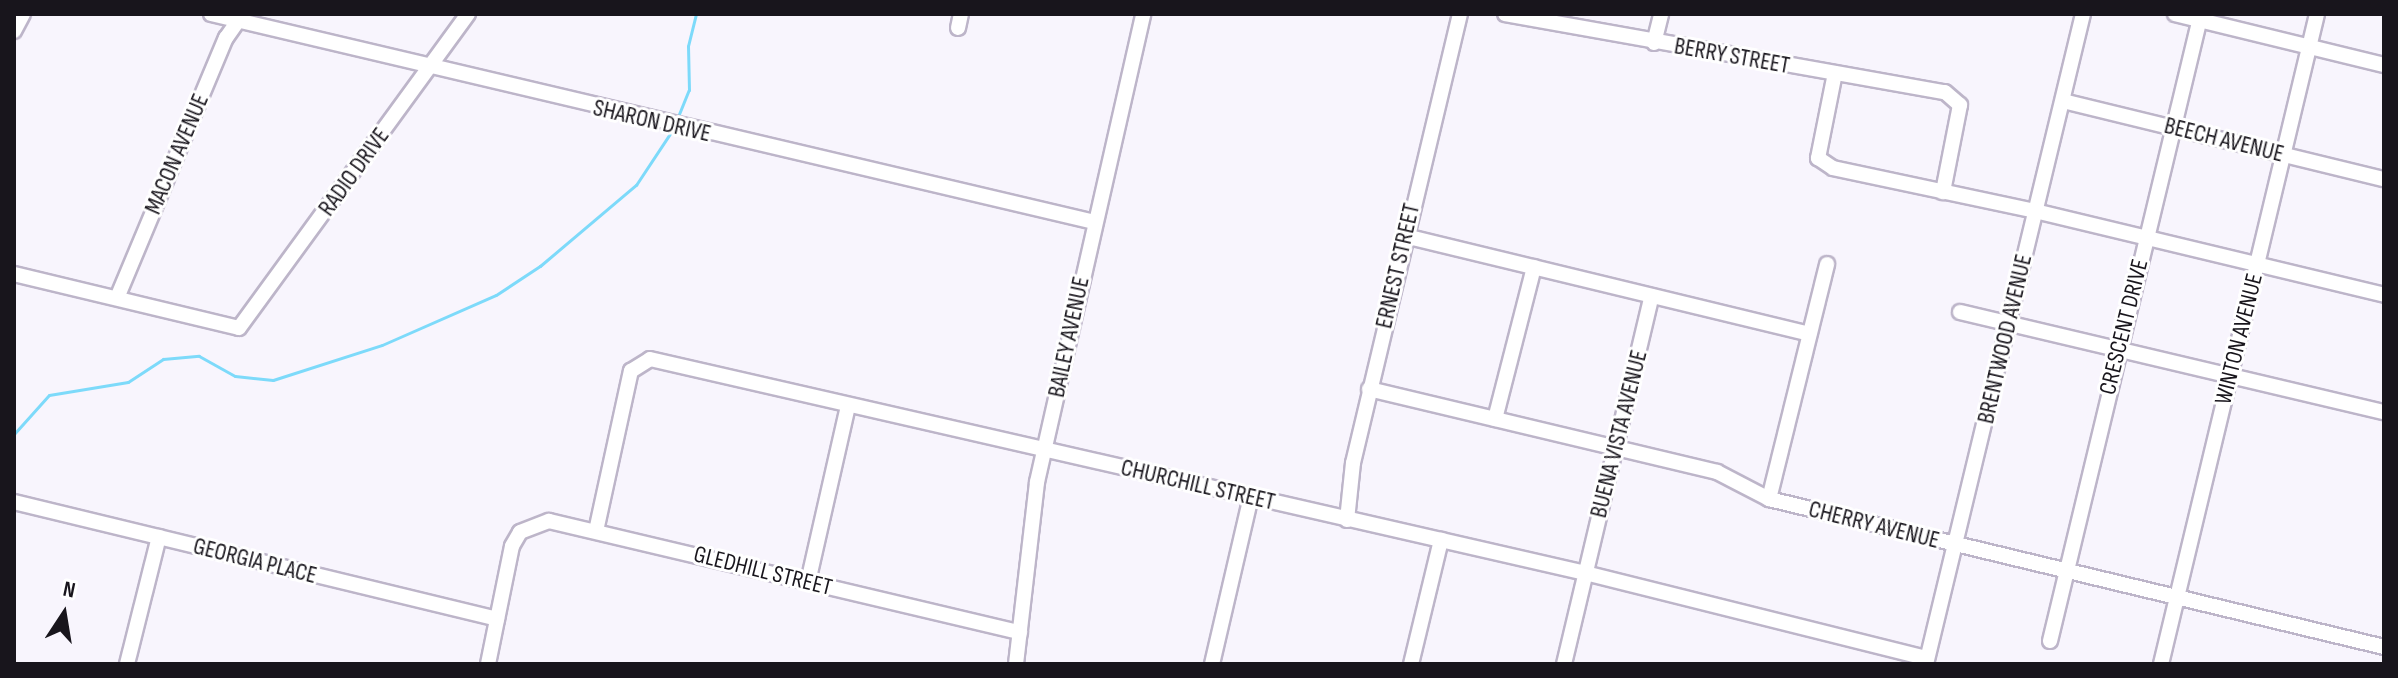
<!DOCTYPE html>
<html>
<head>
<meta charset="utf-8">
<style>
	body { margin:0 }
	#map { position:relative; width:2398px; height:678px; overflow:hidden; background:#f8f5fd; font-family:"Sofia Sans Condensed",sans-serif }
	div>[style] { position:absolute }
	.stream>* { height:3px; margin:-1.5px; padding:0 1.5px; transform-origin:1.5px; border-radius:1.5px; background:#7ddafa }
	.roads { filter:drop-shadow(2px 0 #bdb5c9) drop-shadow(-2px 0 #bdb5c9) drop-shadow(0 2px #bdb5c9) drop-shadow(0 -2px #bdb5c9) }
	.minor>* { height:14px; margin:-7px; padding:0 7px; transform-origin:7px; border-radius:7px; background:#fff }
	span { translate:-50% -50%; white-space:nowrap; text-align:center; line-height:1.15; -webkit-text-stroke:6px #fff; paint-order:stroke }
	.street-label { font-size:24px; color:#18151c }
	.frame { position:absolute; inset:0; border:16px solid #18151c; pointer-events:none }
	.north { position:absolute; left:24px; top:574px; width:80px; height:80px; -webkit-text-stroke:6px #fff; paint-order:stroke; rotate:12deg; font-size:22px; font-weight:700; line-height:32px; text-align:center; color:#18151c }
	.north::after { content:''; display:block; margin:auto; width:28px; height:36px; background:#18151c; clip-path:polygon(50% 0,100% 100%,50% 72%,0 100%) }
</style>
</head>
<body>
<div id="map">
	<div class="stream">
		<i style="left:677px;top:119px;width:31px;rotate:-68deg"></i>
		<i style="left:689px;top:90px;width:44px;rotate:-91.3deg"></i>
		<i style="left:688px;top:46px;width:33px;rotate:-76deg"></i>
		<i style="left:14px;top:434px;width:52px;rotate:-48.1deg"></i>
		<i style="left:49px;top:395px;width:80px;rotate:-9.3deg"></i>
		<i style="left:128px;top:382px;width:42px;rotate:-33.3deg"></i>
		<i style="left:163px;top:359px;width:36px;rotate:-5deg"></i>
		<i style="left:199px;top:356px;width:41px;rotate:29.1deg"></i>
		<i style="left:235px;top:376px;width:38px;rotate:6deg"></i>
		<i style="left:273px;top:380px;width:114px;rotate:-17.8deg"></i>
		<i style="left:382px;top:345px;width:124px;rotate:-23.7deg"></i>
		<i style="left:496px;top:295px;width:53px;rotate:-33.4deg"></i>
		<i style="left:540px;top:266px;width:126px;rotate:-40.2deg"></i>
		<i style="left:636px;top:185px;width:67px;rotate:-56.5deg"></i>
	</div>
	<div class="roads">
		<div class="minor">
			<i style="left:211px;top:14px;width:907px;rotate:13.25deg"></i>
			<i style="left:1505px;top:14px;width:447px;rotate:10.1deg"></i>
			<i style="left:1945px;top:92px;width:20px;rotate:41deg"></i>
			<i style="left:1960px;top:105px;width:89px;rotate:101.1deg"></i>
			<i style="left:2175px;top:14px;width:215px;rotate:13.7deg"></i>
			<i style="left:958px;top:28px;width:14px;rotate:-78deg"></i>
			<i style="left:14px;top:31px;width:19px;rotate:-62deg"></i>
			<i style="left:1654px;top:43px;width:30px;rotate:-76deg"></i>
			<i style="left:1835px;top:73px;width:87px;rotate:101.3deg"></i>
			<i style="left:1818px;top:158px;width:18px;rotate:34deg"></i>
			<i style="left:1833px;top:168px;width:207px;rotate:12deg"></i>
			<i style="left:2035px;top:211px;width:359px;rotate:13.5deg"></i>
			<i style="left:2063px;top:101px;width:330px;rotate:13.7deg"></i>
			<i style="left:1405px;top:236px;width:416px;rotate:13.6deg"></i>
			<i style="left:14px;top:274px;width:231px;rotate:13.5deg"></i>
			<i style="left:239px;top:328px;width:389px;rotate:-53.9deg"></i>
			<i style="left:117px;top:298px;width:282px;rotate:-67.3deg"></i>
			<i style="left:226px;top:38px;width:29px;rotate:-55deg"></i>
			<i style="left:1960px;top:312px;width:436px;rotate:13.3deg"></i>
			<i style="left:1369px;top:389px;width:358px;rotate:13.4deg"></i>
			<i style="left:1717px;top:472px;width:59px;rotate:27.4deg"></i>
			<i style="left:1769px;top:499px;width:633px;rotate:13.53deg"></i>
			<i style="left:1495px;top:419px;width:157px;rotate:-75.6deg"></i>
			<i style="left:1769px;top:499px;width:242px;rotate:-76.1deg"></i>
			<i style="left:14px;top:502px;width:497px;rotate:13.6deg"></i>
			<i style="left:1347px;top:520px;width:57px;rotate:-84deg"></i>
			<i style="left:1353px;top:463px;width:462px;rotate:-76.6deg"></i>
			<i style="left:596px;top:531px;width:164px;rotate:-77.7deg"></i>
			<i style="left:631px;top:371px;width:22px;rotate:-32deg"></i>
			<i style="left:650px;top:359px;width:959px;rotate:12.89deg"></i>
			<i style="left:1585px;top:573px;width:352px;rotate:14deg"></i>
			<i style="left:808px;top:582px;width:180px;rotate:-77.2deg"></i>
			<i style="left:2050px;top:641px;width:645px;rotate:-76.46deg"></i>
			<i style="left:127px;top:664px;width:131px;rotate:-75.9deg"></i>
			<i style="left:488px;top:664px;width:120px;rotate:-78.5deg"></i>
			<i style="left:512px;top:546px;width:16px;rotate:-60deg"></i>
			<i style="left:520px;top:532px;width:31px;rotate:-21deg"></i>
			<i style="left:549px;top:521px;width:484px;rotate:13.3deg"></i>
			<i style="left:1016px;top:664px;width:183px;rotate:-83.4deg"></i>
			<i style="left:1037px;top:482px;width:480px;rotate:-77.2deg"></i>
			<i style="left:1212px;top:664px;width:171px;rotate:-76.9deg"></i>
			<i style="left:1411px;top:664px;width:128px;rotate:-76.4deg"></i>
			<i style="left:1564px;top:664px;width:378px;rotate:-76.6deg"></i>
			<i style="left:1926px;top:664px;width:669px;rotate:-76.42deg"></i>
			<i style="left:2161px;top:664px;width:668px;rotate:-76.5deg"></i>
		</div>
	</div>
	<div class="street-label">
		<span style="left:1732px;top:56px;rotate:10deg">BERRY STREET</span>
		<span style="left:652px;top:121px;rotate:13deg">SHARON DRIVE</span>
		<span style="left:2224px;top:140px;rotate:14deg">BEECH AVENUE</span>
		<span style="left:177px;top:154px;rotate:-67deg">MACON AVENUE</span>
		<span style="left:354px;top:172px;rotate:-54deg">RADIO DRIVE</span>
		<span style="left:1398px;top:266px;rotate:-77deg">ERNEST STREET</span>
		<span style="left:2124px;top:327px;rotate:-76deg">CRESCENT DRIVE</span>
		<span style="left:1069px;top:337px;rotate:-78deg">BAILEY AVENUE</span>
		<span style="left:2005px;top:339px;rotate:-77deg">BRENTWOOD AVENUE</span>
		<span style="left:2239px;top:339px;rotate:-76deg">WINTON AVENUE</span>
		<span style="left:1619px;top:434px;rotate:-76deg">BUENA VISTA AVENUE</span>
		<span style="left:1198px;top:485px;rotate:13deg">CHURCHILL STREET</span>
		<span style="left:1874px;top:525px;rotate:14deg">CHERRY AVENUE</span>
		<span style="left:255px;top:561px;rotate:14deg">GEORGIA PLACE</span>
		<span style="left:763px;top:571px;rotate:14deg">GLEDHILL STREET</span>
	</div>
	<div class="frame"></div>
	<div class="north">N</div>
</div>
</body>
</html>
